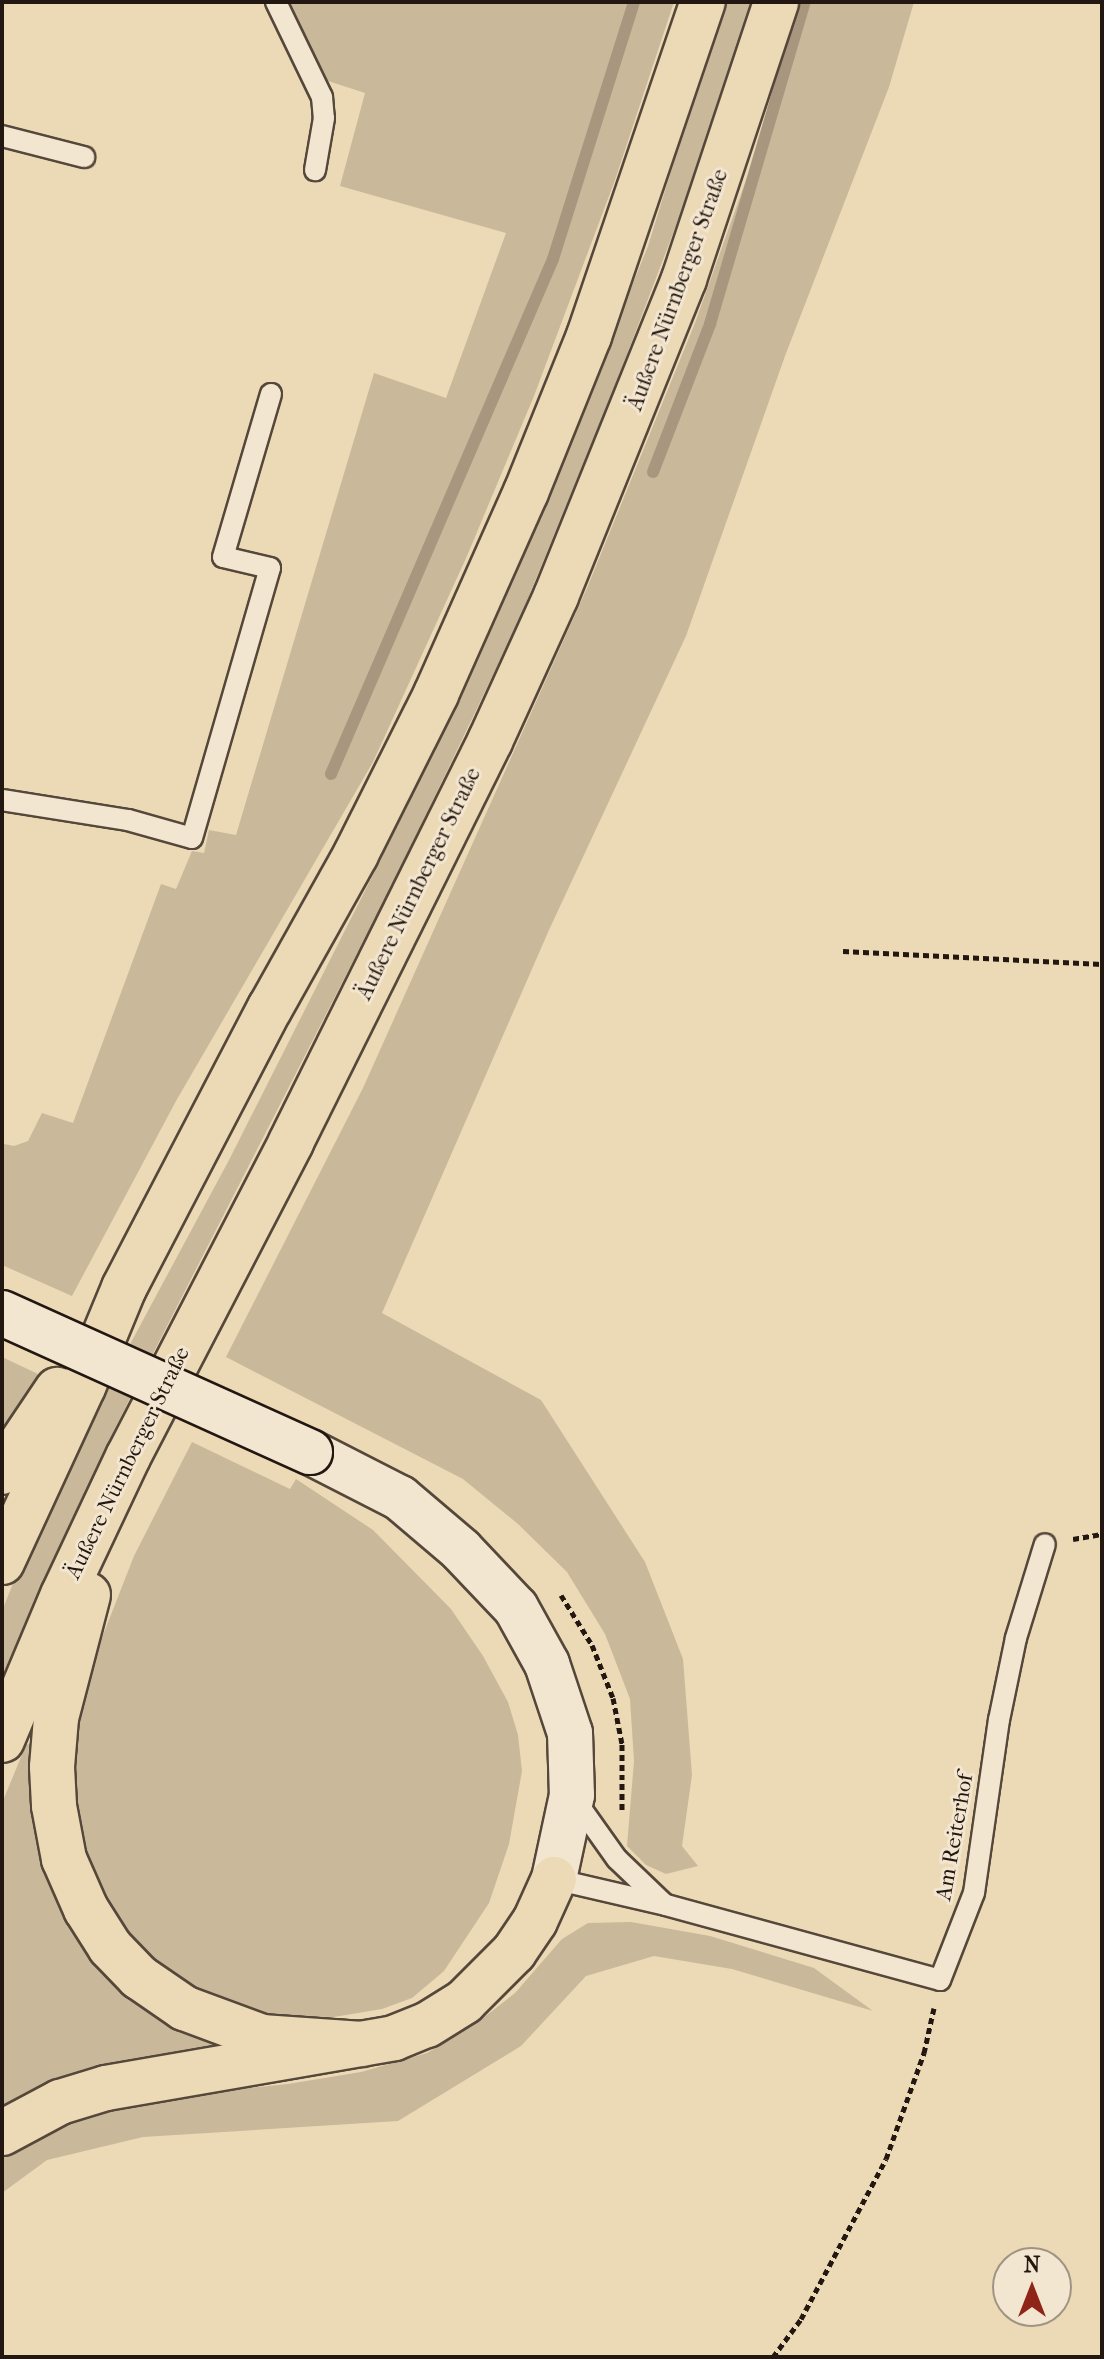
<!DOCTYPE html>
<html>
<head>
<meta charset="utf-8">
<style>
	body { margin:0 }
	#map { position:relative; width:1104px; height:2359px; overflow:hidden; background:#ecd9b6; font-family:"IM FELL French Canon",serif }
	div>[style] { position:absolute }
	.green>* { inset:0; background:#cab89a }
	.stream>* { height:12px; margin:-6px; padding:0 6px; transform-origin:6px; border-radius:6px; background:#a8977e }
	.path>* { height:5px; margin-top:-2.5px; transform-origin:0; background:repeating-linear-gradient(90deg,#231711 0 6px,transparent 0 10px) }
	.roads { filter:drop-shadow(2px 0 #55483a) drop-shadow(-2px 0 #55483a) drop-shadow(0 2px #55483a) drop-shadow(0 -2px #55483a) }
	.lane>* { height:20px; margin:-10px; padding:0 10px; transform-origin:10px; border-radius:10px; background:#f3e6d0 }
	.secondary>* { height:44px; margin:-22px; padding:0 22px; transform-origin:22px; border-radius:22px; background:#f3e6d0 }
	.highway>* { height:44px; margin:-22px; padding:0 22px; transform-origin:22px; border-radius:22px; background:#ecd9b6 }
	.bridges { filter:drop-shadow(2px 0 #231711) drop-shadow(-2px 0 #231711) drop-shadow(0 2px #231711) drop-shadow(0 -2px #231711) }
	.secondary-bridge>* { height:44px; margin:-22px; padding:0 22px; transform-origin:22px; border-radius:22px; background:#f3e6d0 }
	span { translate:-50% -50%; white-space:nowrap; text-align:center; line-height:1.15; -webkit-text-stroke:6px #f3e6d0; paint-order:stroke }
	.street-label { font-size:22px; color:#231711 }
	.frame { position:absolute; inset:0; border:4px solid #231711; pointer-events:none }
	.north { position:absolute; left:992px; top:2247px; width:80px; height:80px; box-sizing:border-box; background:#f3e6d0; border:2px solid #a09384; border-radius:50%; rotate:0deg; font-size:22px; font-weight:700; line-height:32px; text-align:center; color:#231711 }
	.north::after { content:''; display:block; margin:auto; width:28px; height:36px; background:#8f2418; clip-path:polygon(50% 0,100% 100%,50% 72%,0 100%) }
</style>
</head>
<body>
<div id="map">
	<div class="green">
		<i style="clip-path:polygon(283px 2px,674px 2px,615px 180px,534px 396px,467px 556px,373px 762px,176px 1101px,72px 1296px,2px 1265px,4px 1144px,14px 1146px,28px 1141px,42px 1113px,73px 1123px,161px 884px,176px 889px,192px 851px,204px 853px,209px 830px,236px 835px,374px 373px,446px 398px,506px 233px,340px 186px,365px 93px,322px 79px)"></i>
		<i style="clip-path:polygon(723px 2px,751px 2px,693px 181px,613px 391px,517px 625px,399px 871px,115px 1428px,2px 1676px,2px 1611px,12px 1586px,91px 1417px,229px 1160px,380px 861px,524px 554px,648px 246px)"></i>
		<i style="clip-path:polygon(804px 2px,914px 2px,889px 87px,785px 356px,686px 636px,549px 930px,382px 1313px,541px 1400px,645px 1562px,683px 1659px,692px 1775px,682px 1846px,698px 1866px,666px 1874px,646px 1865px,627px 1846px,634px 1761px,630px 1699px,605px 1634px,567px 1572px,518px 1524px,463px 1479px,226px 1357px,363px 1088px,587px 588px,695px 323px,772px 107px)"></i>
		<i style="clip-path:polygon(2px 1357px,38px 1374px,2px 1445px)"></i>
		<i style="clip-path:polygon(192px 1442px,290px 1489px,296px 1479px,373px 1530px,451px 1609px,483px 1656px,508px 1702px,518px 1735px,522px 1771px,509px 1844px,489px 1903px,444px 1971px,412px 1998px,382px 2009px,334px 2017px,262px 2016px,190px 1989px,152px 1963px,127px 1939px,87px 1866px,71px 1782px,81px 1691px,134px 1556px)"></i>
		<i style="clip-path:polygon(32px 1743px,48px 1868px,226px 2046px,2px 2111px,2px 1803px,26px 1745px)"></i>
		<i style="clip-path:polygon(631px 1922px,710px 1936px,814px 1968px,873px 2011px,732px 1969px,654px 1956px,586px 1976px,521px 2046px,398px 2121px,143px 2137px,47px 2160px,2px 2193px,2px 2149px,48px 2125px,171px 2096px,288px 2084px,361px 2072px,427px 2053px,478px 2022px,515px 1993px,562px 1939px,588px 1923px)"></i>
	</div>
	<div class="stream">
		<i style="left:653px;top:472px;width:159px;rotate:-68.9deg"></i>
		<i style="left:710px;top:324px;width:336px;rotate:-73.6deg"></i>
		<i style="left:331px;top:774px;width:561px;rotate:-66.68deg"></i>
		<i style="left:553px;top:259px;width:269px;rotate:-72.5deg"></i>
	</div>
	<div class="path">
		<i style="left:843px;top:951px;width:259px;rotate:2.9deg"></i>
		<i style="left:1073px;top:1539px;width:29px;rotate:-10deg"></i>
		<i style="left:561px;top:1595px;width:59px;rotate:58.2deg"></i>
		<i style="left:592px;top:1645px;width:57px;rotate:68.4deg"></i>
		<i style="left:613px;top:1698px;width:47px;rotate:78.9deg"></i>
		<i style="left:622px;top:1744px;width:67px;rotate:90deg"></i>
		<i style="left:773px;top:2357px;width:47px;rotate:-53.6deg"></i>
		<i style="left:801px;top:2319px;width:181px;rotate:-62deg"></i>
		<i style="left:886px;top:2159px;width:113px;rotate:-70.3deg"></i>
		<i style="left:924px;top:2053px;width:46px;rotate:-77.5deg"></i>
	</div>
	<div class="roads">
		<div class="lane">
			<i style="left:276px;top:2px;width:106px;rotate:64.2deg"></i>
			<i style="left:322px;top:97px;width:21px;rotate:85deg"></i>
			<i style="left:324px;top:118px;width:53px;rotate:99.8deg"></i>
			<i style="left:2px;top:136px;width:85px;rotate:14.4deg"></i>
			<i style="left:2px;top:800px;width:128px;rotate:9deg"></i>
			<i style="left:128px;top:820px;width:66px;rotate:15.7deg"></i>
			<i style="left:192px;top:838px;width:281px;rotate:-73.9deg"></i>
			<i style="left:270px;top:568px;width:48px;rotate:-166.8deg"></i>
			<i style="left:223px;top:557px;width:170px;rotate:-73.6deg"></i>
			<i style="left:575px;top:1800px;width:72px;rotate:54.6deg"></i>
			<i style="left:617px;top:1859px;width:64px;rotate:43.7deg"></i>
			<i style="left:554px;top:1879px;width:115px;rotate:13.1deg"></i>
			<i style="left:666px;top:1905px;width:284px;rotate:15.3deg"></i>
			<i style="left:940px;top:1980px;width:93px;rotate:-68.7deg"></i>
			<i style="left:974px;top:1893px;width:175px;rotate:-81.8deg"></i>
			<i style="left:999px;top:1720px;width:84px;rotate:-78.3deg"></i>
			<i style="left:1016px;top:1638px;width:98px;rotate:-72.9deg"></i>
		</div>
		<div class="secondary">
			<i style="left:310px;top:1452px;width:101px;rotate:27.1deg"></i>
			<i style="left:400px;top:1498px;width:80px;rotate:40.4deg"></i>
			<i style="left:461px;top:1550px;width:80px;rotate:46.5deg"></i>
			<i style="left:516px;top:1608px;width:64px;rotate:61deg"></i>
			<i style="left:547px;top:1664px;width:73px;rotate:71.6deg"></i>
			<i style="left:570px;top:1733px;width:62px;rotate:88.2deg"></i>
			<i style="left:572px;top:1795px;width:86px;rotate:102.1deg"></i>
		</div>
		<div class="highway">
			<i style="left:2px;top:1472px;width:99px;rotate:-56.1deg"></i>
			<i style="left:2px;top:1562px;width:193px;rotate:-65.2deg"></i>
			<i style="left:83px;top:1387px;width:107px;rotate:-67.5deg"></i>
			<i style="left:124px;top:1288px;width:316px;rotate:-62.5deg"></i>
			<i style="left:270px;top:1008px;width:176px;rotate:-60.8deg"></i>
			<i style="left:356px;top:854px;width:179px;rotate:-63.4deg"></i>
			<i style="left:436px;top:694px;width:221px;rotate:-66deg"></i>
			<i style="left:526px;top:492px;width:168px;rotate:-68deg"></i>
			<i style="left:589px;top:336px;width:353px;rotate:-71.2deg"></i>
			<i style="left:88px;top:1595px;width:127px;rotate:104.6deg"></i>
			<i style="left:56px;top:1718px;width:49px;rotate:94.7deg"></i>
			<i style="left:52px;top:1767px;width:39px;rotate:87deg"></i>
			<i style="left:54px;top:1806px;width:54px;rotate:79.3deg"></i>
			<i style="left:64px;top:1859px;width:55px;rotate:66.3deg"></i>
			<i style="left:86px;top:1909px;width:45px;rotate:57.7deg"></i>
			<i style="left:110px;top:1947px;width:42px;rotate:46deg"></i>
			<i style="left:139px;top:1977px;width:55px;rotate:34.6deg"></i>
			<i style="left:184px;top:2008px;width:83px;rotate:20.4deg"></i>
			<i style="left:262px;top:2037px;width:100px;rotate:4deg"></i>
			<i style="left:2px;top:1740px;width:157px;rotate:-67.2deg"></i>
			<i style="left:63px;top:1595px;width:153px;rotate:-64.8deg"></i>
			<i style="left:128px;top:1457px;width:355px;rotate:-62.6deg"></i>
			<i style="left:291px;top:1142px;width:448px;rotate:-63.6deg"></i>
			<i style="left:490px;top:741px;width:159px;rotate:-65.5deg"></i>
			<i style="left:556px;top:596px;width:342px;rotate:-68deg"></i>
			<i style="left:684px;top:279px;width:292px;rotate:-71.6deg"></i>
			<i style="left:2px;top:2133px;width:66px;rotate:-28.1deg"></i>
			<i style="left:60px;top:2102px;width:48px;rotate:-16.9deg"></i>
			<i style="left:106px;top:2088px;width:292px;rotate:-9.8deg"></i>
			<i style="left:394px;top:2038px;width:35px;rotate:-22deg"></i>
			<i style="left:427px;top:2025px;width:44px;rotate:-31.9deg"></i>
			<i style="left:464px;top:2002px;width:71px;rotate:-45deg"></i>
			<i style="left:514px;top:1952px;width:37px;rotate:-56deg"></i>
			<i style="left:535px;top:1921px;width:46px;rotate:-65.7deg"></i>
		</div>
	</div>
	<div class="bridges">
		<div class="secondary-bridge">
			<i style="left:2px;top:1313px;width:338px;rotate:24.3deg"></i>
		</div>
	</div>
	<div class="street-label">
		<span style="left:678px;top:290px;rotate:-70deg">Äußere Nürnberger Straße</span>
		<span style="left:419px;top:884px;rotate:-64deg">Äußere Nürnberger Straße</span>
		<span style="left:128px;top:1463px;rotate:-64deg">Äußere Nürnberger Straße</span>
		<span style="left:955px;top:1837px;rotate:-80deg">Am Reiterhof</span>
	</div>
	<div class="frame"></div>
	<div class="north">N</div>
</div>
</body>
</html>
